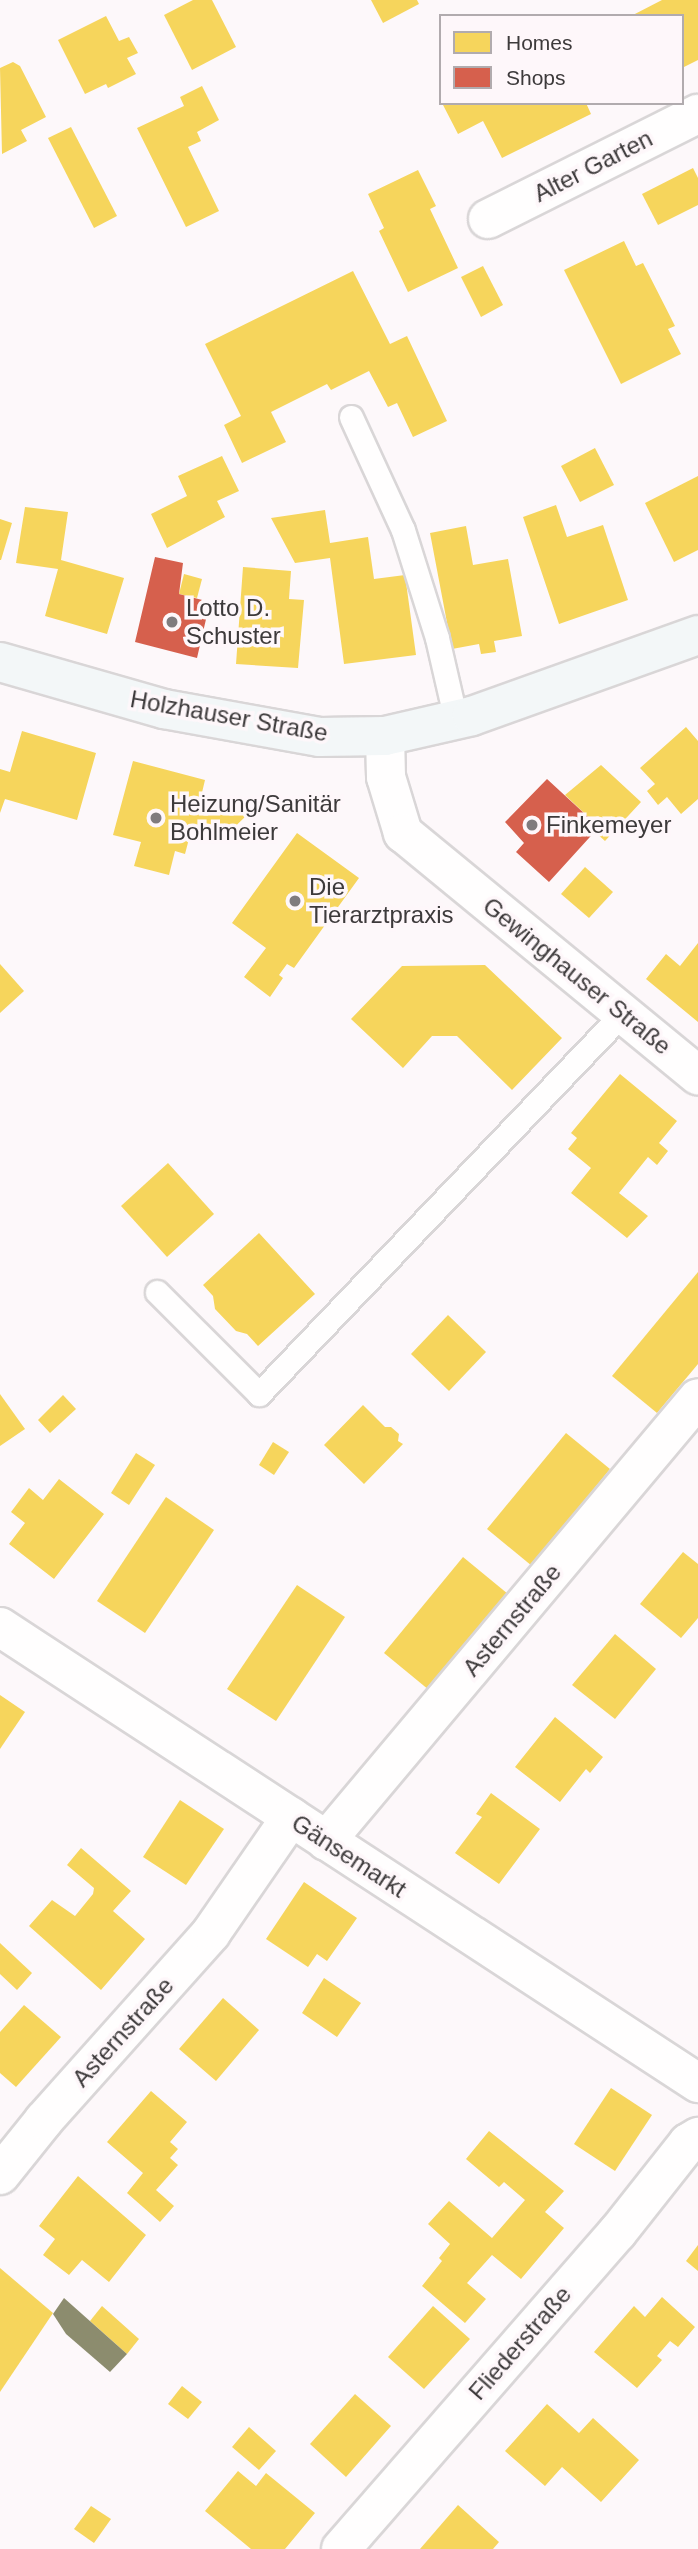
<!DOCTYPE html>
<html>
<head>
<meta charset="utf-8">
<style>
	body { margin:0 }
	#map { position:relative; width:698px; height:2549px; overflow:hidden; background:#fdf8fa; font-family:Helvetica,sans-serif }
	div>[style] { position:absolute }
	.homes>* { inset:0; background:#f6d55c }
	.shops>* { inset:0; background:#d6604d }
	.industry>* { inset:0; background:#8c8c6e }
	.roads { filter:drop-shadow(2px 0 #d9d6d7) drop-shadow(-2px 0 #d9d6d7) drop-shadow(0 2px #d9d6d7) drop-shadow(0 -2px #d9d6d7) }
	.lane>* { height:23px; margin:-11.5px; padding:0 11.5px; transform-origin:11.5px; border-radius:11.5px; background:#fffefe }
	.street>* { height:38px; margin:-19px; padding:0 19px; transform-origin:19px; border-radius:19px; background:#fffefe }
	.secondary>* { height:38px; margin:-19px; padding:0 19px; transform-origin:19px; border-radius:19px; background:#f3f7f8 }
	.dots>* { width:19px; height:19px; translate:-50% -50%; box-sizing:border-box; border:4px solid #fef7fa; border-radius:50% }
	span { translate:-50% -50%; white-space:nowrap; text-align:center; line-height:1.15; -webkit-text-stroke:7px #fef7fa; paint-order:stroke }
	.street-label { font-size:24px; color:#3d3a3b }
	.poi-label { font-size:24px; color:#3d3a3b }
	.left { translate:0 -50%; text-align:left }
	.legend { position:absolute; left:439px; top:14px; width:245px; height:91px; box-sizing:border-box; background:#fef7fa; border:2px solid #b1abae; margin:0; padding:9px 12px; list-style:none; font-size:21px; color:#3d3a3b }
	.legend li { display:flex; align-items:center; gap:14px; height:35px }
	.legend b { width:35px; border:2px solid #b1abae }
</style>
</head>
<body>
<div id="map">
	<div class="homes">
		<i style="clip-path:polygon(193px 0,212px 0,236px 47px,192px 70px,164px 15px)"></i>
		<i style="clip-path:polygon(371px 0,417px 0,419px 4px,383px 23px)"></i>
		<i style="clip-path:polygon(662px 0,698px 0,698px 60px,682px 68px,682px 16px,631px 16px)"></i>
		<i style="clip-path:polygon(106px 16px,119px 41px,129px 37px,138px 53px,127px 58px,136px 74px,108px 88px,106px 84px,85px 94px,58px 40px)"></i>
		<i style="clip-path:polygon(13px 62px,20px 66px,46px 117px,21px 130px,27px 141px,2px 154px,0 68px)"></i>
		<i style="clip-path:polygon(202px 86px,219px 120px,197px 132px,201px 141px,188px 147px,219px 211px,186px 227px,137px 128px,184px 106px,180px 97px)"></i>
		<i style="clip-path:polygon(442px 103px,586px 103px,591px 114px,502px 158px,483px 121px,458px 134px)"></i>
		<i style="clip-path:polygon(71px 127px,117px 216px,94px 228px,48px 138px)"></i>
		<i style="clip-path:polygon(693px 168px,698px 178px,698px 205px,658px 225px,642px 194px)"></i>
		<i style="clip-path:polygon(418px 170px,436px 206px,430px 209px,458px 268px,408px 292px,379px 231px,384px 228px,368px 194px)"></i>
		<i style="clip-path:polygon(624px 241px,636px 266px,643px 263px,675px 326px,668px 329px,681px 354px,621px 384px,564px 270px)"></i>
		<i style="clip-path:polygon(483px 266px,503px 305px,481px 317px,461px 277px)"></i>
		<i style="clip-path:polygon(353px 271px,390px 344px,407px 336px,447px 421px,413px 437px,397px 403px,388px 407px,369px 371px,331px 390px,327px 384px,271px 412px,286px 442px,242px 463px,224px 425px,241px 416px,205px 344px)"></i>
		<i style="clip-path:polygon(595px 448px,614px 485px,580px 502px,561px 466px)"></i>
		<i style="clip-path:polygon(222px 456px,239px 491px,217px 501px,225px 517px,167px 548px,151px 514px,187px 496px,178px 476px)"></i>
		<i style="clip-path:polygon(698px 476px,698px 550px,674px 562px,645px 503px)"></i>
		<i style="clip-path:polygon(556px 505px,567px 537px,603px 525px,628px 600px,559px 624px,523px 517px)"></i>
		<i style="clip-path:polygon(25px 507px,68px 512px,61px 560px,124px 578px,107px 634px,45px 616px,58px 569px,16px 563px)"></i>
		<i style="clip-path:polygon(325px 510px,330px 543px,368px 537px,374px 579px,405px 575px,416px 655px,344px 664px,330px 558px,295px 563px,271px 518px)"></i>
		<i style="clip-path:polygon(0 519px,12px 523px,1px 560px,0 560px)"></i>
		<i style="clip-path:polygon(466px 526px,473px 565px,508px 559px,522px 636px,494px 641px,496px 652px,481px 654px,479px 644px,452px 649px,430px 533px)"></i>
		<i style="clip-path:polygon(243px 567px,291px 571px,289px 599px,304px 600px,298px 668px,236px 664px)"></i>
		<i style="clip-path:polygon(184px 574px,202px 579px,197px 598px,179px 594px)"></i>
		<i style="clip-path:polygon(686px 727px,698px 741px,698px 799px,681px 814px,667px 797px,658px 805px,647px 791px,655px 784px,640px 768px)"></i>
		<i style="clip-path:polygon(22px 731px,96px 753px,77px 820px,5px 799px,0 813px,0 769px,10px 772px)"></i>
		<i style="clip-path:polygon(133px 761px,205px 780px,200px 801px,247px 815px,218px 843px,190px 835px,185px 854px,175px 851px,169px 875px,134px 866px,141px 842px,113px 835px)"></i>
		<i style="clip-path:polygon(601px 765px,641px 802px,605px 841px,595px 832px,599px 827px,565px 795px)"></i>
		<i style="clip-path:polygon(297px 833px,359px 878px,294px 968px,287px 964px,279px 975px,283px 978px,270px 997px,244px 977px,266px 948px,232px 923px)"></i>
		<i style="clip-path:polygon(585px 867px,613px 892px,589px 918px,561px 894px)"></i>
		<i style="clip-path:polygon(698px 943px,698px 1022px,646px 979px,666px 954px,680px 966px)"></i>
		<i style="clip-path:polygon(0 964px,24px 991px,0 1013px)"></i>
		<i style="clip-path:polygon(485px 965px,562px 1038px,512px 1090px,457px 1036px,432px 1036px,403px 1068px,351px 1019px,402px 966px)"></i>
		<i style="clip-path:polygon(620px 1074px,677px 1121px,659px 1143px,668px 1151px,657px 1165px,648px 1157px,619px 1193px,648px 1216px,627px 1238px,571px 1193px,591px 1168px,568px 1149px,577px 1138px,571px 1133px)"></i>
		<i style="clip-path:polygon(168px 1163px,214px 1214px,167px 1257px,121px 1206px)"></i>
		<i style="clip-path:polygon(259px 1233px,315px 1294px,258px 1346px,247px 1334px,236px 1331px,215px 1309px,213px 1296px,203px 1285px)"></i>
		<i style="clip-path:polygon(698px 1272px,698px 1364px,657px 1413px,612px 1376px)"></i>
		<i style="clip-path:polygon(448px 1315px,486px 1352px,449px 1391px,411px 1354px)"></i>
		<i style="clip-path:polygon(0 1394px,25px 1429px,0 1446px)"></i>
		<i style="clip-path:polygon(63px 1395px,76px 1409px,50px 1433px,38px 1420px)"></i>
		<i style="clip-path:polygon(363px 1405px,385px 1427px,391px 1427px,399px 1434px,398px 1441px,403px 1444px,364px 1484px,324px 1445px)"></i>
		<i style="clip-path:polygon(566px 1433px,610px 1469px,532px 1566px,487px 1529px)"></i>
		<i style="clip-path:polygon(273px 1442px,289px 1452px,274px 1475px,259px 1465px)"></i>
		<i style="clip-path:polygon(136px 1453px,155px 1465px,129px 1505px,111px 1493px)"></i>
		<i style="clip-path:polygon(59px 1479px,104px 1514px,54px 1579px,9px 1544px,25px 1523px,11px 1512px,29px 1488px,43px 1500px)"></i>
		<i style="clip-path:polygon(166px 1497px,214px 1530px,145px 1633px,97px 1601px)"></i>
		<i style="clip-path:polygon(683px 1552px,698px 1564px,698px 1618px,681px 1638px,640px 1604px)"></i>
		<i style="clip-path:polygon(463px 1557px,508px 1594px,429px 1690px,384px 1653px)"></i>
		<i style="clip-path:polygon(297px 1585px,345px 1617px,276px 1721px,227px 1689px)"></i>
		<i style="clip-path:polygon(615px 1634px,656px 1669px,615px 1719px,572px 1685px)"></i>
		<i style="clip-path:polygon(0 1695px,25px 1712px,0 1749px)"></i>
		<i style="clip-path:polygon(555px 1717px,603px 1757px,590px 1773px,586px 1769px,560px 1802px,515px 1767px)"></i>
		<i style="clip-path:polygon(491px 1793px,540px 1829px,499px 1884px,455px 1853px,482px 1817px,476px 1814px)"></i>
		<i style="clip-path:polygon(180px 1800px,224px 1829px,186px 1885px,143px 1857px)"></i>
		<i style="clip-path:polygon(81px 1848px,131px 1891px,113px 1911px,145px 1939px,101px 1990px,29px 1926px,52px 1900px,75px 1916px,93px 1894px,94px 1888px,67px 1865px)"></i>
		<i style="clip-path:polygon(304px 1882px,357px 1918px,327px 1961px,317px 1954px,308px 1967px,266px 1939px)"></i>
		<i style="clip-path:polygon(0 1943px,32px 1973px,17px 1990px,0 1974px)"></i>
		<i style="clip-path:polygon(324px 1978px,361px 2003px,337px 2037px,302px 2013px)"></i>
		<i style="clip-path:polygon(223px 1998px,259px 2030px,216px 2081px,179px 2049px)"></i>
		<i style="clip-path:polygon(24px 2005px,61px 2037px,16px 2087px,0 2073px,0 2032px)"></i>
		<i style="clip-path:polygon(611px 2088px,652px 2115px,615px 2171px,574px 2144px)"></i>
		<i style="clip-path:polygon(151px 2091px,187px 2122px,170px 2142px,178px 2149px,170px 2158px,178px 2165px,156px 2190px,174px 2206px,160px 2222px,127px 2193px,143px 2173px,107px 2142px)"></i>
		<i style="clip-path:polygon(489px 2131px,564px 2191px,545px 2212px,564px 2228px,521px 2279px,492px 2255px,467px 2283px,486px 2299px,465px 2323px,422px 2286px,442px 2261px,439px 2258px,450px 2244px,428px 2224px,449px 2201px,492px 2238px,525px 2200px,504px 2182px,499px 2187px,466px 2159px)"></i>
		<i style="clip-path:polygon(78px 2176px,146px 2235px,109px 2282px,82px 2260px,69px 2275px,43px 2255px,55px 2239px,39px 2226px)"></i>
		<i style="clip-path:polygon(698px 2245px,698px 2271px,686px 2261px)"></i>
		<i style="clip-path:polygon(0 2268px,53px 2313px,0 2392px)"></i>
		<i style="clip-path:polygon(662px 2297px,695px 2327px,678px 2347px,670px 2341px,657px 2356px,662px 2360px,637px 2388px,594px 2352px,634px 2306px,645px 2317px)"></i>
		<i style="clip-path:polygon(102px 2306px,139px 2339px,127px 2354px,90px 2321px)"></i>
		<i style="clip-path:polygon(433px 2306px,470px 2339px,424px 2389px,388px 2357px)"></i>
		<i style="clip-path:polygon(182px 2386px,202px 2402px,188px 2419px,168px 2404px)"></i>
		<i style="clip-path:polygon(355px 2394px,391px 2426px,346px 2477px,310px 2444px)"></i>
		<i style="clip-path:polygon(547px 2404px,579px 2433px,593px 2418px,639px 2460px,601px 2502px,562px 2467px,545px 2486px,505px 2451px)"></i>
		<i style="clip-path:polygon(249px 2427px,276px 2451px,259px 2470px,232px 2447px)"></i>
		<i style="clip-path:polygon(238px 2471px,256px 2486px,266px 2473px,315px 2513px,285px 2549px,251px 2549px,205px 2511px)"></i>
		<i style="clip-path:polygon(458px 2505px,499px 2542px,493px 2549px,420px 2549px)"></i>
		<i style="clip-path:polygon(91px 2506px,111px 2519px,94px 2543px,74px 2529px)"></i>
	</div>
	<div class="shops">
		<i style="clip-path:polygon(155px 557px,183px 563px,179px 594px,210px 602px,197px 658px,135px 642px)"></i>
		<i style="clip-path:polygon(547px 779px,599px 827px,549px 882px,516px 852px,524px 843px,505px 822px)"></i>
	</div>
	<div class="industry">
		<i style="clip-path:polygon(64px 2298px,127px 2354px,110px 2372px,66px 2334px,53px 2314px)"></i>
	</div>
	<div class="roads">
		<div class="lane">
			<i style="left:351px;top:417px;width:124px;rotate:65.3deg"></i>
			<i style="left:403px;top:530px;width:113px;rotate:72.5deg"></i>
			<i style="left:437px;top:638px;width:84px;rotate:77deg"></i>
			<i style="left:157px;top:1292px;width:144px;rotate:45deg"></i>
			<i style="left:259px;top:1394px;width:527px;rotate:-46.31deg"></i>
		</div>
		<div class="street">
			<i style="left:488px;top:219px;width:235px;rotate:-26.6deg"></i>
			<i style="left:385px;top:736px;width:41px;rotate:88.6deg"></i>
			<i style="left:386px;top:777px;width:59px;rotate:73.1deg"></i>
			<i style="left:403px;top:833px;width:382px;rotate:39.4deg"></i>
			<i style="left:0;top:1627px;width:834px;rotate:33.16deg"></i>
			<i style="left:326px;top:1841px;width:578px;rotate:-49.98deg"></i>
			<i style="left:0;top:2175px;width:70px;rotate:-51.3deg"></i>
			<i style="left:44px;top:2120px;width:251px;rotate:-48.2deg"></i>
			<i style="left:211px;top:1933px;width:141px;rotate:-55.4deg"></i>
			<i style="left:341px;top:2549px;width:420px;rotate:-48.9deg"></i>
			<i style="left:617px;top:2233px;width:115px;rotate:-51.7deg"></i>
			<i style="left:688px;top:2143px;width:12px;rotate:-31deg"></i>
		</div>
		<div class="secondary">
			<i style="left:0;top:662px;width:171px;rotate:16deg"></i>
			<i style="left:164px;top:709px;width:158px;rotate:10.2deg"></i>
			<i style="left:320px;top:737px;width:65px;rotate:-0.9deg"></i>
			<i style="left:385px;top:736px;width:89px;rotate:-12.9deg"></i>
			<i style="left:472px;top:716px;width:240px;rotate:-19.7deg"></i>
		</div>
	</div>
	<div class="dots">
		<i style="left:172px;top:622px;background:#807c7e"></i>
		<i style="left:156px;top:818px;background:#807c7e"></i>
		<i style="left:532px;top:825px;background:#807c7e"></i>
		<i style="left:295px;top:901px;background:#807c7e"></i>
	</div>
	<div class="street-label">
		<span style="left:593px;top:166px;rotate:-27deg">Alter Garten</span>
		<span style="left:229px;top:716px;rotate:10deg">Holzhauser Straße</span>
		<span style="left:577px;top:976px;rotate:39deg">Gewinghauser Straße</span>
		<span style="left:512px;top:1620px;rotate:-50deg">Asternstraße</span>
		<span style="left:349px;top:1856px;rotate:33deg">Gänsemarkt</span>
		<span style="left:123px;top:2032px;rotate:-48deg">Asternstraße</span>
		<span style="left:520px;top:2343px;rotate:-49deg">Fliederstraße</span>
	</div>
	<div class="poi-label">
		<span class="left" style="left:186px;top:622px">Lotto D.<br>Schuster</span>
		<span class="left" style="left:170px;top:818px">Heizung/Sanitär<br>Bohlmeier</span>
		<span class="left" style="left:546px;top:825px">Finkemeyer</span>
		<span class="left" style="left:309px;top:901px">Die<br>Tierarztpraxis</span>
	</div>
	<ul class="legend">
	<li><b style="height:19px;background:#f6d55c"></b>Homes</li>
	<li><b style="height:19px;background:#d6604d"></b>Shops</li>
	</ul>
</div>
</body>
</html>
